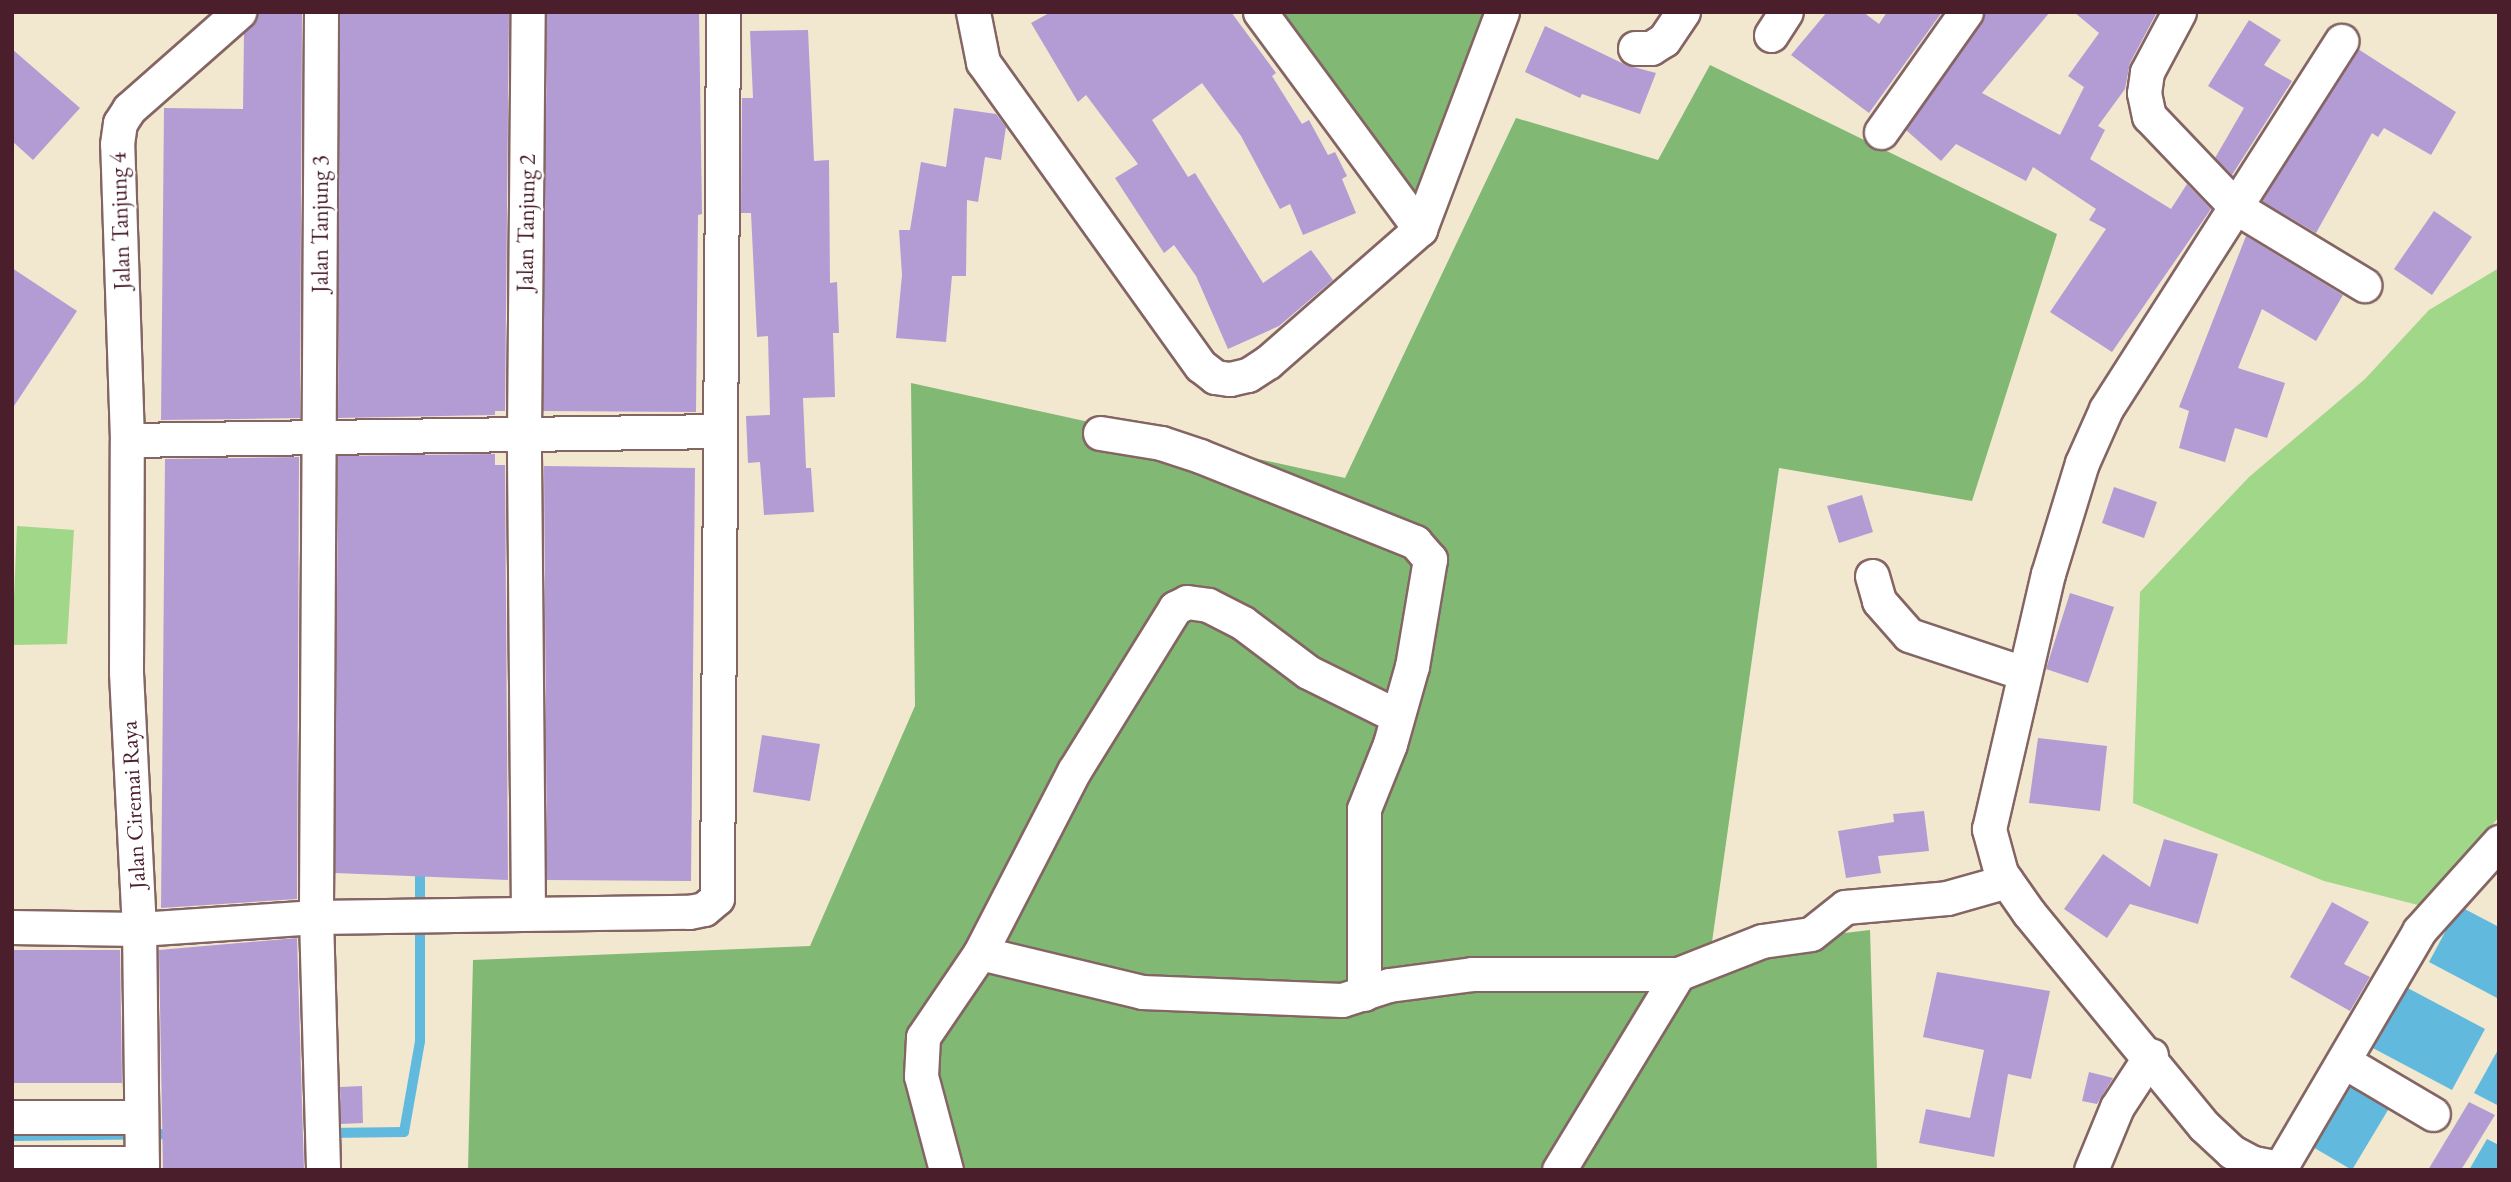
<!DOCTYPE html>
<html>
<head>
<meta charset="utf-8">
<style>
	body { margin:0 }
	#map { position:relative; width:2511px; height:1182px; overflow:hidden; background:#f1e8cf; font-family:"EB Garamond",serif }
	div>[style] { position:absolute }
	.green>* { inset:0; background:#a1d788 }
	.forest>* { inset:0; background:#80b874 }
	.water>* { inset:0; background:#61bade }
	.stream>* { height:10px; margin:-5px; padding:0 5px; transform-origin:5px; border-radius:5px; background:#61bade }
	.building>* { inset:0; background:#b39cd4 }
	.roads { filter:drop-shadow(2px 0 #846564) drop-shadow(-2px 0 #846564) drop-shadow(0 2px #846564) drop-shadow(0 -2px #846564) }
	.minor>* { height:33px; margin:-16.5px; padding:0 16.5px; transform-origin:16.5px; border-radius:16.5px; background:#fff }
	span { translate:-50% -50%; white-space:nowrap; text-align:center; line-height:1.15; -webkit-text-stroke:5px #fff; paint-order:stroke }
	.street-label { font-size:23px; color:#4a1f2b }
	.frame { position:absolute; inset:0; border:14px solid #4a1f2b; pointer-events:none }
</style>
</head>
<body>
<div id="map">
	<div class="green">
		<i style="clip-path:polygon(2499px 268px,2499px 817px,2422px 906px,2324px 881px,2133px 803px,2140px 592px,2249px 477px,2365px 379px,2429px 310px)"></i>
		<i style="clip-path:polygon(17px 526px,74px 530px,67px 644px,12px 645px)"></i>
	</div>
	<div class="forest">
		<i style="clip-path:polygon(1260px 12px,1502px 12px,1420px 229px)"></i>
		<i style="clip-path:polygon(1710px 65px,2057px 234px,1972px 501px,1779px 468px,1711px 949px,1870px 930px,1877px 1170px,468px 1170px,473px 960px,810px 946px,915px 706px,911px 383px,1345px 478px,1516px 118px,1658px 160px)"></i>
	</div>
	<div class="water">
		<i style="clip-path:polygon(2459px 906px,2499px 927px,2499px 999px,2429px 962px)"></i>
		<i style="clip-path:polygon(2402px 985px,2485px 1029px,2452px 1090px,2369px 1046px)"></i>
		<i style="clip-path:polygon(2499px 1048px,2499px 1106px,2474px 1093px)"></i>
		<i style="clip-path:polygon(2349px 1073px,2394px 1100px,2352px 1170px,2306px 1143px)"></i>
		<i style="clip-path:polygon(2487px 1139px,2499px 1145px,2499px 1170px,2469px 1170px)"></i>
	</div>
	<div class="stream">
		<i style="left:327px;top:1133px;width:77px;rotate:-0.7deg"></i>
		<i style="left:404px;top:1132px;width:92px;rotate:-80deg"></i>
		<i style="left:420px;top:1041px;width:178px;rotate:-90deg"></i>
		<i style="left:12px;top:1136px;width:162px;rotate:-0.7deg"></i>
	</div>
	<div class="building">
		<i style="clip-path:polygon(340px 12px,509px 12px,505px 411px,495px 411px,495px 415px,338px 418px)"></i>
		<i style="clip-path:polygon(547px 12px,699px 12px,702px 214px,698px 215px,696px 412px,543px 411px)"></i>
		<i style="clip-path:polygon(1051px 12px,1231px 12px,1276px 73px,1272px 76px,1302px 124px,1309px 120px,1328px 155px,1335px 152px,1347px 176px,1342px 179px,1356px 213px,1303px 235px,1290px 204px,1280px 209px,1241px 136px,1202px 83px,1152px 120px,1188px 177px,1195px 173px,1263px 283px,1311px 250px,1333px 280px,1279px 326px,1228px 349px,1196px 276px,1174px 245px,1164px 253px,1115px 178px,1138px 164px,1086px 95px,1078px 102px,1031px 23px)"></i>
		<i style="clip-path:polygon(1827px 12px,1863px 12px,1879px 24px,1887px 12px,1942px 12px,1869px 113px,1791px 55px)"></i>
		<i style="clip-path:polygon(1985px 12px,2050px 12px,1982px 93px,2060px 135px,2084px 87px,2068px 76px,2099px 33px,2074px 12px,2157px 12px,2130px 63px,2125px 89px,2098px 126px,2105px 130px,2090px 159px,2171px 209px,2187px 184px,2211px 209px,2112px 352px,2050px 312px,2106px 229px,2089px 220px,2096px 209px,2033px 167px,2026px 181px,1956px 144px,1941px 161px,1906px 130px)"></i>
		<i style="clip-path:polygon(258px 13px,302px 14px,300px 418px,161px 420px,164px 108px,243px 109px,244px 33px)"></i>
		<i style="clip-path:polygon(2249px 20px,2281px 40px,2264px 65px,2292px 81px,2232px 175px,2215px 158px,2244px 108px,2208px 86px)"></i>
		<i style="clip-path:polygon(1545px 26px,1626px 65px,1656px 73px,1640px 114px,1582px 94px,1580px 98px,1525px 72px)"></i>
		<i style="clip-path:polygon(808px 30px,814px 161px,829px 160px,830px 283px,837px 282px,839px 333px,833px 333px,835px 397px,803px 398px,806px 468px,811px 468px,814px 512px,764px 515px,760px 462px,748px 463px,746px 416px,770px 415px,768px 336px,757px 337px,751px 213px,741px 213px,742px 98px,753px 98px,750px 31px)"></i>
		<i style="clip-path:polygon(12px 49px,80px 108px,33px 160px,12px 141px)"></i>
		<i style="clip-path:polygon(2358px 49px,2456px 112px,2431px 155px,2384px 128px,2378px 137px,2372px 133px,2316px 233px,2262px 201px)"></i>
		<i style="clip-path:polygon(954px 108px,996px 114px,1006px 127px,1001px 160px,985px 157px,978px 202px,967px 200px,966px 276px,952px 276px,946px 342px,896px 338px,902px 275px,899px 230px,910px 230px,921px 162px,946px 167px)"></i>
		<i style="clip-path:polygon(2434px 211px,2472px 237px,2432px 295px,2394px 269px)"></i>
		<i style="clip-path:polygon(2246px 236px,2343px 295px,2316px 341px,2262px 309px,2238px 368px,2285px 383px,2267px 438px,2235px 428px,2225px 462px,2179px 448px,2189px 411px,2179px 407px)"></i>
		<i style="clip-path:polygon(12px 268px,77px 311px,12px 409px)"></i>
		<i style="clip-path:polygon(495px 454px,495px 465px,505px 465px,508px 880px,335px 873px,338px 456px)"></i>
		<i style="clip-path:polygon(299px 457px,297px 899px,161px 908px,165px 459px)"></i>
		<i style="clip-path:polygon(544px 466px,695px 468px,691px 881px,547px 880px)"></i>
		<i style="clip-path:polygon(2114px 487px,2157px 502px,2144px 538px,2102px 523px)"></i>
		<i style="clip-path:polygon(1862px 495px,1873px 532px,1839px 543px,1827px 506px)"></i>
		<i style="clip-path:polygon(2070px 593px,2114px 607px,2088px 683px,2046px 669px)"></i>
		<i style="clip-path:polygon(762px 735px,820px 744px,810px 801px,753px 792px)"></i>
		<i style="clip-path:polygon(2038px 738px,2107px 746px,2100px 811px,2029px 803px)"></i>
		<i style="clip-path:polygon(1924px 811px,1929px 851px,1878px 856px,1881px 873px,1846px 878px,1838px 831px,1894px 822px,1893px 814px)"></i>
		<i style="clip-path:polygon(2164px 839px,2218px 854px,2198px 924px,2130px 904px,2107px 938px,2064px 909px,2103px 854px,2150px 887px)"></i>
		<i style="clip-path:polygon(2332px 902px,2369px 922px,2344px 964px,2370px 977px,2350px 1011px,2290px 977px)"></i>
		<i style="clip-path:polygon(297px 938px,304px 1170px,163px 1170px,159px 950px)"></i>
		<i style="clip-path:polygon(12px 950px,120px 950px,122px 1083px,12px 1083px)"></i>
		<i style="clip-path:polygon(1937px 972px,2050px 991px,2031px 1079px,2008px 1074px,1994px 1157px,1919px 1143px,1926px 1109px,1970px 1118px,1984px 1050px,1923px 1037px)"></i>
		<i style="clip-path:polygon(2089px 1072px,2113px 1078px,2097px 1104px,2082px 1101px)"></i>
		<i style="clip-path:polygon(362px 1086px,363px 1123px,341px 1124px,340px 1087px)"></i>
		<i style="clip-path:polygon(2469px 1102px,2495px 1115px,2461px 1170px,2428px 1170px)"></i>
	</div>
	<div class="roads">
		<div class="minor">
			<i style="left:321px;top:12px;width:905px;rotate:90.32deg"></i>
			<i style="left:316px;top:917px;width:253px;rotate:88.4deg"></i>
			<i style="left:973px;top:12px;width:51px;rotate:78.7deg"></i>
			<i style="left:983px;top:62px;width:374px;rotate:54.4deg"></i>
			<i style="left:1201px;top:366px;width:18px;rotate:38deg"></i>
			<i style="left:1215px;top:377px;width:15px;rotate:8deg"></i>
			<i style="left:1230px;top:379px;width:18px;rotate:-13deg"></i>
			<i style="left:1248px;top:375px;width:24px;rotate:-33deg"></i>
			<i style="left:1268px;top:362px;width:202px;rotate:-41.2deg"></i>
			<i style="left:1420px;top:229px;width:232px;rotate:-69.3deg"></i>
			<i style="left:1260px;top:12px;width:270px;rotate:53.6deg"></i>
			<i style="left:2179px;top:12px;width:68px;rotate:118.1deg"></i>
			<i style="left:2147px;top:72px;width:21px;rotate:98deg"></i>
			<i style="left:2144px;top:93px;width:24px;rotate:78deg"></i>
			<i style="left:2149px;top:116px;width:127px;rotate:46.3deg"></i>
			<i style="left:2237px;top:208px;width:149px;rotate:31.2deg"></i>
			<i style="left:1771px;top:35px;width:27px;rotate:-57deg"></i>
			<i style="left:1635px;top:48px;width:16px"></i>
			<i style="left:1651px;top:48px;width:15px;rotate:-32deg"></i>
			<i style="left:1664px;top:40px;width:34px;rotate:-56deg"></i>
			<i style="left:1881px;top:132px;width:147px;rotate:-54.7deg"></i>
			<i style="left:1100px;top:433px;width:62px;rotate:9.3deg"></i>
			<i style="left:1161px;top:443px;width:41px;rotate:18.4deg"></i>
			<i style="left:1200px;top:456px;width:232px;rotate:21.8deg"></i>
			<i style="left:1415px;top:542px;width:23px;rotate:49deg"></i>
			<i style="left:1430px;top:559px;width:109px;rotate:99.5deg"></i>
			<i style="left:1412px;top:666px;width:81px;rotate:105.8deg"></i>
			<i style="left:1390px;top:744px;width:70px;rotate:111.8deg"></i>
			<i style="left:1364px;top:809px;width:185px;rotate:90deg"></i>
			<i style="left:127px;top:440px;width:592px;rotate:-0.87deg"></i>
			<i style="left:1872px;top:576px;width:26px;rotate:74deg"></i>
			<i style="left:1879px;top:601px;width:45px;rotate:48.6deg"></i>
			<i style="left:1909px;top:635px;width:120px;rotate:18.4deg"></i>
			<i style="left:528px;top:913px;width:479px;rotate:-90.5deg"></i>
			<i style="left:524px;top:434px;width:422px;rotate:-89.5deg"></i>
			<i style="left:12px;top:927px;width:127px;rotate:0.9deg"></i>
			<i style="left:139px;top:929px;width:177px;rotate:-3.9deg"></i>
			<i style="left:316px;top:917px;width:373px;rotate:-0.8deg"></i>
			<i style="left:689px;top:912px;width:15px;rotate:-11deg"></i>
			<i style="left:704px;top:909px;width:17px;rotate:-40deg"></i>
			<i style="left:717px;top:898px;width:886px;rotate:-89.61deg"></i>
			<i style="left:980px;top:953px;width:205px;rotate:-62.7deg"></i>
			<i style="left:1074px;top:771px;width:192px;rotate:-58.2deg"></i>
			<i style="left:1175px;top:608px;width:13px;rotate:-27deg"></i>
			<i style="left:1187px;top:602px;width:21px;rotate:8deg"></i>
			<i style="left:1208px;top:605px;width:39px;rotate:27deg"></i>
			<i style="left:1243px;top:623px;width:81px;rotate:37deg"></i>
			<i style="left:1308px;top:672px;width:99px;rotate:26.3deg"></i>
			<i style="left:2345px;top:1062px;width:102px;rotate:30.6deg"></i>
			<i style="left:12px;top:1117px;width:129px"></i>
			<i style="left:12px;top:1163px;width:130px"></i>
			<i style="left:2279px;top:1168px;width:26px;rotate:-169deg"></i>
			<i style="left:2253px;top:1163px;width:24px;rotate:-152deg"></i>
			<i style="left:2232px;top:1152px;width:38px;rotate:-137deg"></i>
			<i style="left:2204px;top:1126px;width:276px;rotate:-129.4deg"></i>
			<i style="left:2029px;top:913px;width:49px;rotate:-125deg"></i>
			<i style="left:2001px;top:873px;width:46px;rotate:-105.3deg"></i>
			<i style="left:1989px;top:829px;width:262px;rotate:-77deg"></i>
			<i style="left:2048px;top:574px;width:116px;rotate:-73deg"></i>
			<i style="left:2082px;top:463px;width:59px;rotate:-66deg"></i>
			<i style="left:2106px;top:409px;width:437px;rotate:-57.4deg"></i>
			<i style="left:142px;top:1170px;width:241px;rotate:-90.7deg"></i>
			<i style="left:139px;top:929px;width:257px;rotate:-92.9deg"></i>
			<i style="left:126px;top:672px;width:232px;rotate:-89.8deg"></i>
			<i style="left:127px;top:440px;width:296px;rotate:-91.9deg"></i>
			<i style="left:117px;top:144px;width:21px;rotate:-82deg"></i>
			<i style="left:120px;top:123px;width:17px;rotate:-57deg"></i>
			<i style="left:129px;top:109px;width:147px;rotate:-41.4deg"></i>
			<i style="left:946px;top:1170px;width:97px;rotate:-104.9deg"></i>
			<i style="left:921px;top:1076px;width:39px;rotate:-87deg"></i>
			<i style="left:923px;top:1037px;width:102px;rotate:-55.8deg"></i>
			<i style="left:980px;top:953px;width:167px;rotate:13.5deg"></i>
			<i style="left:1142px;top:992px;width:200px;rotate:2.3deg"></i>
			<i style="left:1342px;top:1000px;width:49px;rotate:-17.7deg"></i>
			<i style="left:1389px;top:985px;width:84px;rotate:-7.5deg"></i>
			<i style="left:1472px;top:974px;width:206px"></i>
			<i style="left:1678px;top:974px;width:90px;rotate:-21.4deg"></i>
			<i style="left:1762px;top:941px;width:49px;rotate:-8.1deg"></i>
			<i style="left:1811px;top:934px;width:43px;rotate:-38.5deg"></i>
			<i style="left:1845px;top:907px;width:102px;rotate:-5deg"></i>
			<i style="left:1947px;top:898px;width:62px;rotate:-15.8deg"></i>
			<i style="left:1559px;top:1170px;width:229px;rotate:-58.7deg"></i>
			<i style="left:2091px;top:1170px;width:68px;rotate:-67.6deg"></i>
			<i style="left:2117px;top:1107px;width:62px;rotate:-56.8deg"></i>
			<i style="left:2279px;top:1170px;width:277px;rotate:-59.6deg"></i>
			<i style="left:2419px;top:931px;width:120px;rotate:-48deg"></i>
		</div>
	</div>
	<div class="street-label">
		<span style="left:120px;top:221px;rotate:-92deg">Jalan Tanjung 4</span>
		<span style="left:526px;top:223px;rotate:-89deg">Jalan Tanjung 2</span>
		<span style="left:320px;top:224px;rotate:-90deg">Jalan Tanjung 3</span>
		<span style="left:133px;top:805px;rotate:-93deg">Jalan Ciremai Raya</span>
	</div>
	<div class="frame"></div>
</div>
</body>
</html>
